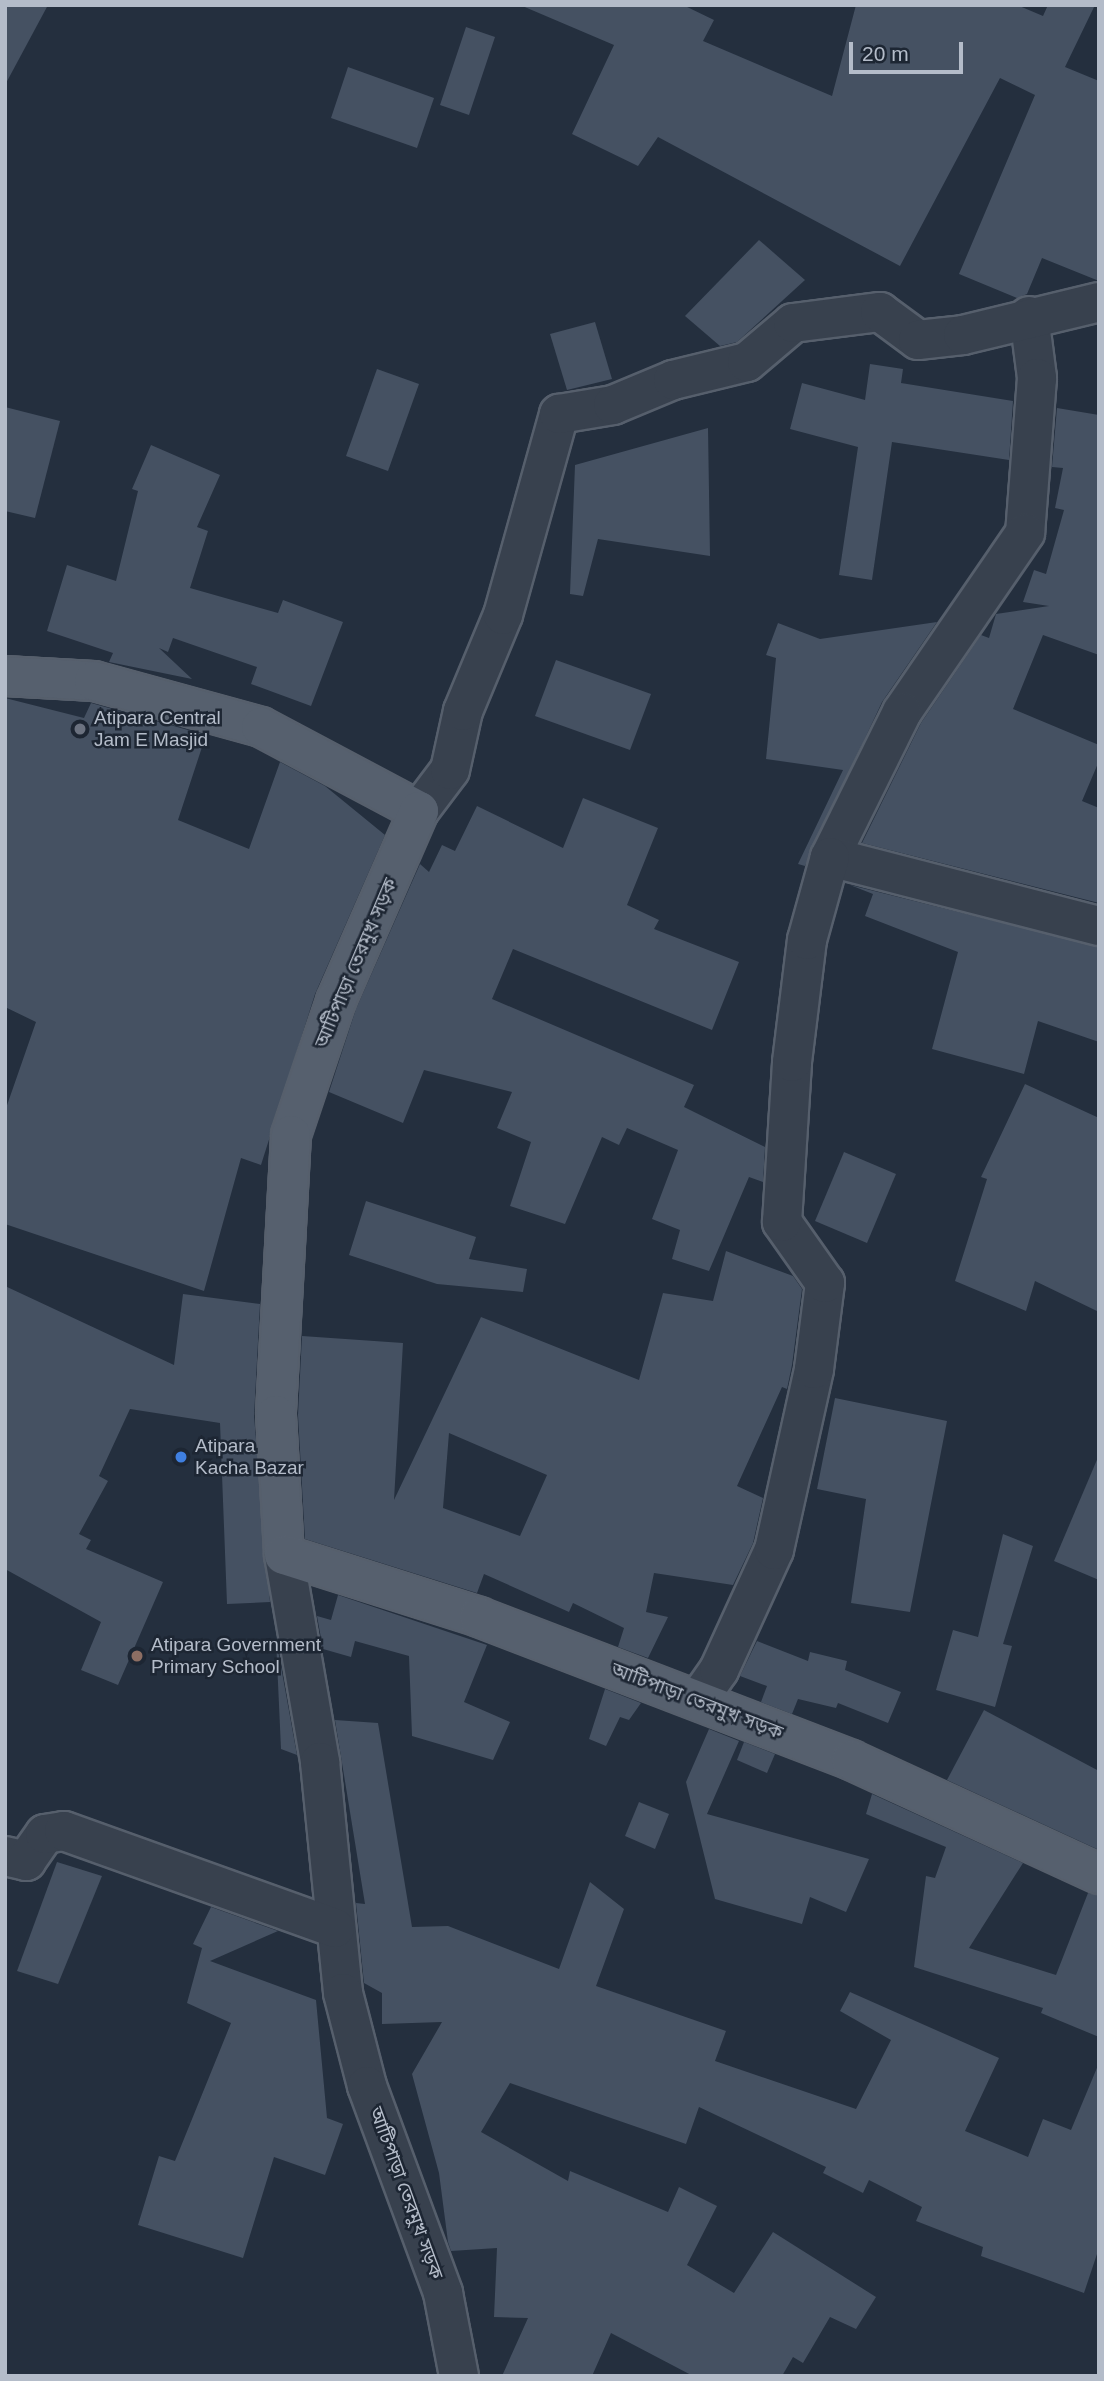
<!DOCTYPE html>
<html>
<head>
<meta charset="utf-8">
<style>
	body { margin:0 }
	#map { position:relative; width:1104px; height:2381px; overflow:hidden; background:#242f3e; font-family:Arial,"Noto Sans Bengali",sans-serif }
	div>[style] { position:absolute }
	.building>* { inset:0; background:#455162 }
	.roads { filter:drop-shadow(2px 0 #565f6c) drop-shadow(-2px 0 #565f6c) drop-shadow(0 2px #565f6c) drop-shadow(0 -2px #565f6c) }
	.minor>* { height:38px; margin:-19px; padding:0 19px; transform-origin:19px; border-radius:19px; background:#38414e }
	.major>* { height:38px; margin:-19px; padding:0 19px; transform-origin:19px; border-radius:19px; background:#56606e }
	.dots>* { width:19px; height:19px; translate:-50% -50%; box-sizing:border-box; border:4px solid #1d2633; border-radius:50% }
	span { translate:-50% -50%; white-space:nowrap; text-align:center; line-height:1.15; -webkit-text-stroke:5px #1d2633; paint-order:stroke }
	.poi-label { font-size:19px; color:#b4bcc9 }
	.left { translate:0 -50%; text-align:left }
	.street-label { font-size:19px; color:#b4bcc9 }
	.frame { position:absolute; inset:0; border:7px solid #b4bcc9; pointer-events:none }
	.scale { position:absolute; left:849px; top:42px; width:114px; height:32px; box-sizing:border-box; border:4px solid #b4bcc9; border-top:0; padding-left:9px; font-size:21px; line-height:24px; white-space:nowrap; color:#b4bcc9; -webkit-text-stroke:5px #1d2633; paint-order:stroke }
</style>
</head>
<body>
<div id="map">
	<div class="building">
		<i style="clip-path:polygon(5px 5px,48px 5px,5px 85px)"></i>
		<i style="clip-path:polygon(520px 5px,683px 5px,714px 20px,703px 41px,832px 96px,856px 5px,1017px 5px,1043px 16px,1048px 5px,1095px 5px,1065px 67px,1099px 81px,1099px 281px,1042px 258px,1027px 294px,1017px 298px,959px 274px,1035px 95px,1000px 78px,900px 266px,658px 137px,638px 166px,572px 134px,614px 45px)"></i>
		<i style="clip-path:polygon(466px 27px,495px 37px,469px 115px,440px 105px)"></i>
		<i style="clip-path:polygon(348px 67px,434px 98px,417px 148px,331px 118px)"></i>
		<i style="clip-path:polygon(759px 240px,805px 280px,737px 342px,720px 346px,685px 316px)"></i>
		<i style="clip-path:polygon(595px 322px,612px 379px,567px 390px,550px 334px)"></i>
		<i style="clip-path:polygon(870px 364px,903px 369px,901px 383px,1013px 401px,1009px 460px,892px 442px,872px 580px,839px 575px,858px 447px,790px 429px,802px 383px,865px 400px)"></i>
		<i style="clip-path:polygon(377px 369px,419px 384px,388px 471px,346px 456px)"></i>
		<i style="clip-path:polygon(5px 407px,60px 421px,35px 518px,5px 511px)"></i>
		<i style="clip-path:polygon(1057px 408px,1099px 415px,1099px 655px,1043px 635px,1013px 709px,1099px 745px,1099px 761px,1082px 801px,1099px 808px,1099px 903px,862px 843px,921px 723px,981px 635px,989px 638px,996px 614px,1049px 606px,1023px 602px,1034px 570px,1046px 574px,1064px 510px,1055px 508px,1063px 468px,1052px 467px)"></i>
		<i style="clip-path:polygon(708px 428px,710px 556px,598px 539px,583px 596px,570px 594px,575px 465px)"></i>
		<i style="clip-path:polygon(151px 445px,220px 475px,197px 527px,208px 531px,190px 588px,278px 613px,283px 600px,343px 622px,311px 706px,251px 684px,257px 667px,173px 638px,168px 652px,159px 648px,192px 679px,109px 662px,113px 653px,47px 631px,67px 565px,116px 581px,138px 491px,132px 489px)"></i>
		<i style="clip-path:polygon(937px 622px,882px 702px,805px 866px,798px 864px,843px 770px,766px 759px,776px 658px,766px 655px,778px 623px,820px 639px)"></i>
		<i style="clip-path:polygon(556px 660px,651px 694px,630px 750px,535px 716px)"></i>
		<i style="clip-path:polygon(5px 698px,84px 718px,91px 703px,206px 735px,178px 820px,249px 849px,280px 762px,325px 786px,385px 835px,315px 994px,261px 1165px,241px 1158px,204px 1291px,5px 1224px,5px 1111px,36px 1022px,5px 1007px)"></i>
		<i style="clip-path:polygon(583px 798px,658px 828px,627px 905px,659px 920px,654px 929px,739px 962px,712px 1030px,513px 949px,492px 999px,694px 1085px,684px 1107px,765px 1147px,763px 1182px,749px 1177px,709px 1271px,672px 1259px,680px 1230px,652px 1219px,678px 1150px,627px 1128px,619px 1145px,602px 1137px,565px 1224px,510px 1206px,531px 1142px,497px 1128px,512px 1092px,424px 1070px,403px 1123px,329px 1092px,356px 1009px,420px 864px,429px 872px,442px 845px,455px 851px,477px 806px,563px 848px)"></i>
		<i style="clip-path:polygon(850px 885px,1099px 947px,1099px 1042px,1038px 1021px,1024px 1074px,932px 1049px,958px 952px,865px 916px,873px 894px)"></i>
		<i style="clip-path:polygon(1025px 1084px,1099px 1118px,1099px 1312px,1035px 1281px,1026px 1311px,955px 1281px,987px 1179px,981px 1177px)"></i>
		<i style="clip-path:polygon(844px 1152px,896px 1174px,867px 1243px,815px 1221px)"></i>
		<i style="clip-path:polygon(366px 1201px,476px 1237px,469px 1259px,527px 1269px,523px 1292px,437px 1284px,349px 1255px)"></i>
		<i style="clip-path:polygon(evenodd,726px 1251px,793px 1276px,802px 1289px,792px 1365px,787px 1389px,782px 1387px,737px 1486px,763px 1498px,753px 1543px,733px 1585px,654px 1573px,646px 1612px,668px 1617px,648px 1658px,618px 1647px,624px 1628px,573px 1603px,569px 1612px,484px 1574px,477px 1593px,305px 1539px,298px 1415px,302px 1336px,403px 1343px,394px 1500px,481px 1317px,639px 1380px,663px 1293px,713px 1301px,726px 1251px,449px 1433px,547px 1475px,520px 1536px,443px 1508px,449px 1433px)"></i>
		<i style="clip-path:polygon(5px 1286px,174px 1365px,183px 1294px,260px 1304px,254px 1416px,270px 1602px,227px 1604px,220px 1423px,130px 1409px,99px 1476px,108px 1481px,79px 1534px,91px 1540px,86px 1549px,163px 1582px,118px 1685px,81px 1670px,101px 1622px,5px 1569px)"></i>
		<i style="clip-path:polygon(835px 1398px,947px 1421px,910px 1612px,851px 1603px,866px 1499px,817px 1489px)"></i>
		<i style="clip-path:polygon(1099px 1455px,1099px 1580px,1054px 1561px)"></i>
		<i style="clip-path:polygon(1003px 1534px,1033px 1546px,1003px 1644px,1012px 1646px,995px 1707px,936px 1690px,953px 1630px,978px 1637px)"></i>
		<i style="clip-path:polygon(338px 1595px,487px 1645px,464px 1702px,510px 1722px,493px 1760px,412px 1736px,409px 1656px,355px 1641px,351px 1657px,323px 1649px,317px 1616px,331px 1620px)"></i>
		<i style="clip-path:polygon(276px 1639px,297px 1755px,281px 1749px)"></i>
		<i style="clip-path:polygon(757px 1641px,808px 1661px,810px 1652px,847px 1661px,845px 1670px,901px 1692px,888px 1723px,838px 1703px,836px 1708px,798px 1699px,792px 1714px,761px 1702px,767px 1686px,740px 1676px)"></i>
		<i style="clip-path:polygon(605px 1689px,641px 1703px,629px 1720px,620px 1717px,606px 1746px,589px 1739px)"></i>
		<i style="clip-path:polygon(984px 1710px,1099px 1771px,1099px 1850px,947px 1780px)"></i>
		<i style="clip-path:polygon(335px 1720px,378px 1723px,412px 1927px,448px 1926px,559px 1969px,590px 1882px,624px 1909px,596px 1986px,726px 2031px,715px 2061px,856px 2109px,891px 2040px,840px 2011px,850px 1992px,999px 2058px,965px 2131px,1028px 2157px,1043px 2119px,1071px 2130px,1099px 2063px,1099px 2248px,1084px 2293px,981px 2256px,983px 2247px,916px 2221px,922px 2207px,869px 2180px,863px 2193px,823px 2173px,826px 2167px,699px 2107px,686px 2144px,510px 2083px,481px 2132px,568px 2181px,570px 2171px,668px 2212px,679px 2187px,717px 2206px,687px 2265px,734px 2293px,773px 2232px,876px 2297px,856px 2329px,830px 2317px,803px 2363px,793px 2357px,782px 2376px,693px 2376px,611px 2333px,592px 2376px,502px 2376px,528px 2318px,494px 2317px,497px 2248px,451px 2251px,448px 2242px,439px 2173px,412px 2074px,442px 2022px,382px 2024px,382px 1993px,364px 1983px,356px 1903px,365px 1904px)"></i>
		<i style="clip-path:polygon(709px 1729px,739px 1741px,707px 1814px,869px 1859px,846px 1912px,810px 1897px,802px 1924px,715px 1899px,686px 1782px)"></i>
		<i style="clip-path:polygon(744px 1742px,775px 1754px,767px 1773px,737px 1760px)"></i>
		<i style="clip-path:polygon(872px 1794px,1023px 1863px,969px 1948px,1056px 1975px,1088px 1893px,1099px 1895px,1099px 2037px,1041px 2013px,1043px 2008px,914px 1967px,926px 1876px,935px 1878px,946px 1847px,866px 1814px)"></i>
		<i style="clip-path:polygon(639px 1802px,669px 1814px,655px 1849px,625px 1836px)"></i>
		<i style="clip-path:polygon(57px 1862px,102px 1876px,58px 1984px,17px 1971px)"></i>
		<i style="clip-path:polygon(211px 1907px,278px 1931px,210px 1961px,316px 2000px,327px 2118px,343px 2124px,325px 2175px,274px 2157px,243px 2258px,138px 2225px,159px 2156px,175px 2161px,231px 2023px,187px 2003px,202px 1948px,193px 1944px)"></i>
	</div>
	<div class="roads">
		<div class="minor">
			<i style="left:1029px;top:316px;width:63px;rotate:82.6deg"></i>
			<i style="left:1037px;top:378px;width:155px;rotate:94.4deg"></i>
			<i style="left:1025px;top:533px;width:217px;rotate:124.5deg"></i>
			<i style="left:902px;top:712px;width:162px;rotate:116.4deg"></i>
			<i style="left:830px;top:857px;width:278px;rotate:14.4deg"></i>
			<i style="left:419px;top:811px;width:51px;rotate:-52.9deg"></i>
			<i style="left:450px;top:770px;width:60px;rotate:-77.6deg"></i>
			<i style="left:463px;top:711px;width:104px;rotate:-67.4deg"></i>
			<i style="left:503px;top:615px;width:209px;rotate:-74.4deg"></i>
			<i style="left:559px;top:414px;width:55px;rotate:-9.5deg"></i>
			<i style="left:613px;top:405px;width:65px;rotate:-22.6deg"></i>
			<i style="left:673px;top:380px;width:76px;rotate:-13.7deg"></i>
			<i style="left:747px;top:362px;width:60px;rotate:-40.3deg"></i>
			<i style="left:793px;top:323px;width:88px;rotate:-7.2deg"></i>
			<i style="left:880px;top:312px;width:47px;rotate:36.4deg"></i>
			<i style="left:918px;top:340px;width:45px;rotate:-6.3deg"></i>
			<i style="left:963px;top:335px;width:140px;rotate:-13.6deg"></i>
			<i style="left:284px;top:1555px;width:210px;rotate:80.1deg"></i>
			<i style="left:320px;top:1762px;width:232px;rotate:84.3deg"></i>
			<i style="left:343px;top:1993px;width:96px;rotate:75.5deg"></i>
			<i style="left:367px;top:2086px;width:221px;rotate:69.8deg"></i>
			<i style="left:443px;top:2293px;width:85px;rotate:79.1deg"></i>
			<i style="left:698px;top:1700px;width:37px;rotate:-55deg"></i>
			<i style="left:719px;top:1670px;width:132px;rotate:-65.4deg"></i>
			<i style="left:774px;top:1550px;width:185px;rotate:-77.5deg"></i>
			<i style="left:814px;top:1369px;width:87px;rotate:-82.7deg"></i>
			<i style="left:825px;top:1283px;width:75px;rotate:-125.2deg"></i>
			<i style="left:782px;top:1222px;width:160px;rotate:-86.4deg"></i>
			<i style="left:792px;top:1062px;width:123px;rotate:-83deg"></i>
			<i style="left:807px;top:940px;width:86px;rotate:-74.5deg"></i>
			<i style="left:5px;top:1856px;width:22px;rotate:13deg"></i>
			<i style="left:26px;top:1861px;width:33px;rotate:-55deg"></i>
			<i style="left:45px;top:1834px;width:19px;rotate:-9deg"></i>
			<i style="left:64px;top:1831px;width:288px;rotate:19.7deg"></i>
		</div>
		<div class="major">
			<i style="left:5px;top:676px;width:89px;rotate:3.2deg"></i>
			<i style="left:94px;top:681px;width:173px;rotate:15.4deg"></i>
			<i style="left:261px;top:727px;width:179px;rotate:28deg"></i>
			<i style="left:419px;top:811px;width:207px;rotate:113.6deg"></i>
			<i style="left:336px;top:1001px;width:141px;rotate:108.6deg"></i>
			<i style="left:291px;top:1135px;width:280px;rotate:93.1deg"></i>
			<i style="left:276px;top:1415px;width:140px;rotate:86.7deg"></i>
			<i style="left:284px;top:1555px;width:205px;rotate:17.6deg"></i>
			<i style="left:479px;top:1617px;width:399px;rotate:21deg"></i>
			<i style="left:851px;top:1760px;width:273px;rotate:24.7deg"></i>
		</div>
	</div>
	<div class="dots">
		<i style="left:80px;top:729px;background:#6b7280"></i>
		<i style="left:181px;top:1457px;background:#3f7fe0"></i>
		<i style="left:137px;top:1656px;background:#8d6e63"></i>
	</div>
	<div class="poi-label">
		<span class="left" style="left:94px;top:729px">Atipara Central<br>Jam E Masjid</span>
		<span class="left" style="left:195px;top:1457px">Atipara<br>Kacha Bazar</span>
		<span class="left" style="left:151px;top:1656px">Atipara Government<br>Primary School</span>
	</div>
	<div class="street-label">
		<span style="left:356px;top:963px;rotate:-67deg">আটিপাড়া তেরমুখ সড়ক</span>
		<span style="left:697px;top:1701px;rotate:21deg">আটিপাড়া তেরমুখ সড়ক</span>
		<span style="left:406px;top:2193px;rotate:70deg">আটিপাড়া তেরমুখ সড়ক</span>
	</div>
	<div class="frame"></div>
	<div class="scale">20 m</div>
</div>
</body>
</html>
